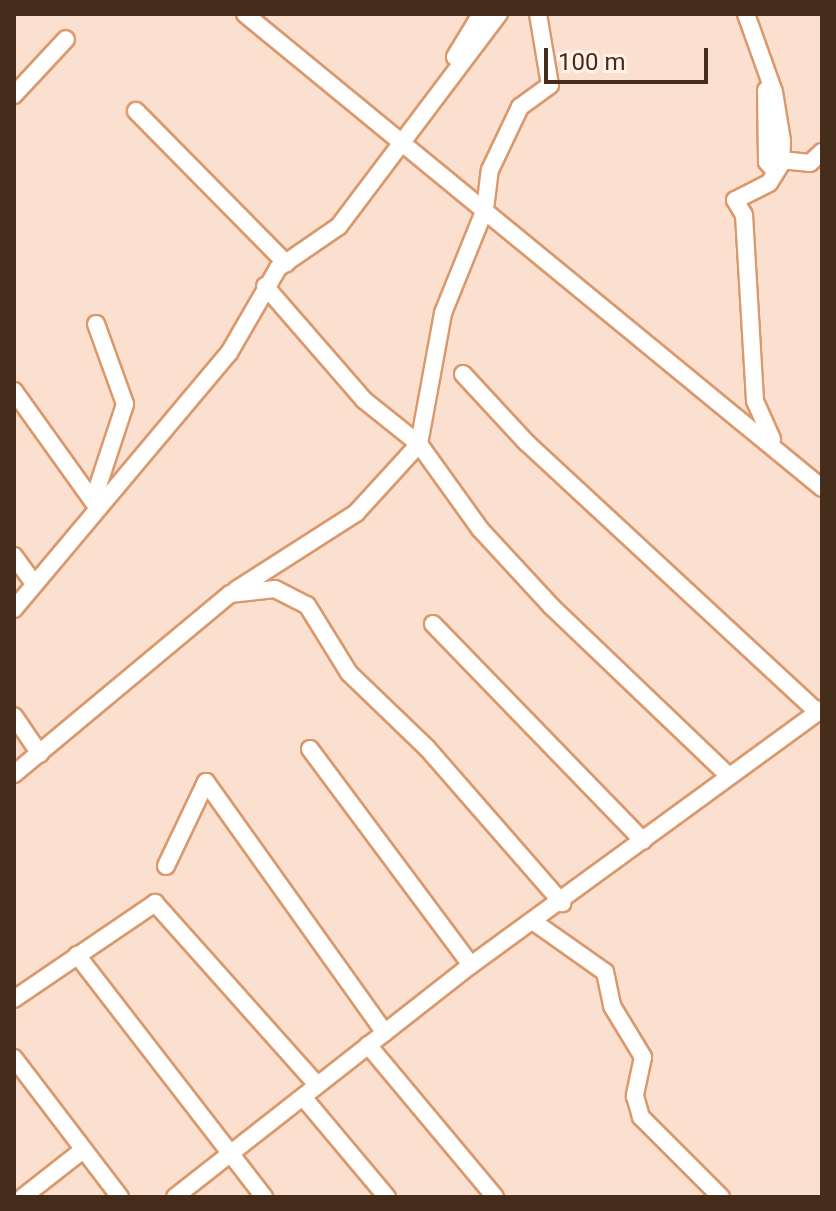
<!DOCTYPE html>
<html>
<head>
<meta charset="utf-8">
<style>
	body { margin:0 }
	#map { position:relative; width:836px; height:1211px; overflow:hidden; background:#fce0cf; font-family:Roboto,sans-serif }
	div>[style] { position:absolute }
	.roads { filter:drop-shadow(2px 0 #da996d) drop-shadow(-2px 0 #da996d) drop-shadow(0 2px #da996d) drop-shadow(0 -2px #da996d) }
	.minor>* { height:16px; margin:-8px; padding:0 8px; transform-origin:8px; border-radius:8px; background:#fff }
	span { translate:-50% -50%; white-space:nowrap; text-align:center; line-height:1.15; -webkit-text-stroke:8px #fff1e8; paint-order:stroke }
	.frame { position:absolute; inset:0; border:16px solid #462c1a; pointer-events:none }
	.scale { position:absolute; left:544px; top:48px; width:164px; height:36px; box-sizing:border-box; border:4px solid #462c1a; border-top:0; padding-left:10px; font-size:24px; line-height:28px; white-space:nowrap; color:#462c1a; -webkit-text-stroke:6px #fff1e8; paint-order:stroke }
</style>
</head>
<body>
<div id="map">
	<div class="roads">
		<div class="minor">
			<i style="left:245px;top:14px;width:747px;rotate:39.4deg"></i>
			<i style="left:746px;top:14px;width:83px;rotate:70.3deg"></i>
			<i style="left:774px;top:92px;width:50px;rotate:80.7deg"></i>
			<i style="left:782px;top:141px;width:23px;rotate:92deg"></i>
			<i style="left:781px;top:164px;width:22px;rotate:122deg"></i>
			<i style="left:769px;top:183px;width:38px;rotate:153deg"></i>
			<i style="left:735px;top:200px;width:17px;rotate:59deg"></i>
			<i style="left:744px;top:215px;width:186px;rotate:86.6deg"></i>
			<i style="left:755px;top:401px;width:42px;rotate:65.9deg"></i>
			<i style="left:455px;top:57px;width:50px;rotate:-58.8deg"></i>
			<i style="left:766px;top:90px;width:72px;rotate:89.2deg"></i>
			<i style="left:767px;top:162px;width:11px;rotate:49deg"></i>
			<i style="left:14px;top:95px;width:76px;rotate:-47.1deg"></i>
			<i style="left:136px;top:111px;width:214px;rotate:45.4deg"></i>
			<i style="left:781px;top:160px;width:29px;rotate:6deg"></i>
			<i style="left:810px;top:163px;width:16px;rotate:-43deg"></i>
			<i style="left:265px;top:286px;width:151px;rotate:49deg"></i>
			<i style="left:364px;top:400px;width:70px;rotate:38.7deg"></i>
			<i style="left:419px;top:444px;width:105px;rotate:54.3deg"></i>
			<i style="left:480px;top:529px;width:105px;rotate:47.3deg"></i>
			<i style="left:551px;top:606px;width:245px;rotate:43.7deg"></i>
			<i style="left:463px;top:374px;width:94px;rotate:47.2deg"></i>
			<i style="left:527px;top:443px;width:396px;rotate:42.8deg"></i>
			<i style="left:14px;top:391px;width:143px;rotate:54.4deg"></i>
			<i style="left:93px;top:501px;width:102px;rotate:-71.7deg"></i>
			<i style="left:125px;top:404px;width:85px;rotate:-109.9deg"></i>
			<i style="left:14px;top:556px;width:34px;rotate:54deg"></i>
			<i style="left:236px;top:590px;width:143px;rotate:-32.7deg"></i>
			<i style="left:356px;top:513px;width:93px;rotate:-47.6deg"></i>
			<i style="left:419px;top:444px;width:133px;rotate:-79.6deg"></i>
			<i style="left:443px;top:313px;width:112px;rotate:-68deg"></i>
			<i style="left:485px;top:209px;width:39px;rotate:-83deg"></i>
			<i style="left:490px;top:170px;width:70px;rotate:-64.5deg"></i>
			<i style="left:520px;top:107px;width:37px;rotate:-36deg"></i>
			<i style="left:550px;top:85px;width:72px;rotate:-99.6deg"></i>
			<i style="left:14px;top:609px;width:334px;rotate:-50deg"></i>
			<i style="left:229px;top:353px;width:98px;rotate:-60deg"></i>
			<i style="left:278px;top:268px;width:74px;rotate:-34.5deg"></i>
			<i style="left:339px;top:226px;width:266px;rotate:-53deg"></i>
			<i style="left:433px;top:624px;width:302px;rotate:45.9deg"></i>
			<i style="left:14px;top:716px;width:46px;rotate:55.6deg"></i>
			<i style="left:310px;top:749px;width:269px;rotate:53.3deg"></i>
			<i style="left:14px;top:774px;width:281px;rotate:-39.8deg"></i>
			<i style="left:230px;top:594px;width:45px;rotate:-6.3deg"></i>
			<i style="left:275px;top:589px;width:36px;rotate:27deg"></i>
			<i style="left:307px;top:605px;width:80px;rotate:58.3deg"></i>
			<i style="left:349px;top:673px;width:108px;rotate:43.9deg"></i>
			<i style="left:427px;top:748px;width:206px;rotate:48.9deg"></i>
			<i style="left:166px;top:866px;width:93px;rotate:-64.5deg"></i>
			<i style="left:206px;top:782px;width:308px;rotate:54.5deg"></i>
			<i style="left:534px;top:922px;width:87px;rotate:35.2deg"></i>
			<i style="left:605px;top:972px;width:35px;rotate:78deg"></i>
			<i style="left:612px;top:1006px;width:60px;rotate:58.7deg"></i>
			<i style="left:643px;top:1057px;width:40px;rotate:102deg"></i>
			<i style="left:635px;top:1096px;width:22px;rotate:74deg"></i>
			<i style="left:641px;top:1117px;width:113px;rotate:45deg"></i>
			<i style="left:77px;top:955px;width:306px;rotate:52.3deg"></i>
			<i style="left:14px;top:999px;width:171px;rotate:-34.2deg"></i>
			<i style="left:155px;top:903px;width:244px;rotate:48.3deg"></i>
			<i style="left:368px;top:1045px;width:198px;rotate:50.1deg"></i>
			<i style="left:14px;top:1058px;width:175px;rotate:52.7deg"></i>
			<i style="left:303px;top:1097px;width:131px;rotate:50deg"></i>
			<i style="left:23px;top:1197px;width:76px;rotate:-38.1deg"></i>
			<i style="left:175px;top:1197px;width:376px;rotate:-38.1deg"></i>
			<i style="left:471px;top:965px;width:434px;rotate:-36.1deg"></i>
		</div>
	</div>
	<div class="frame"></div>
	<div class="scale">100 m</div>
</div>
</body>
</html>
